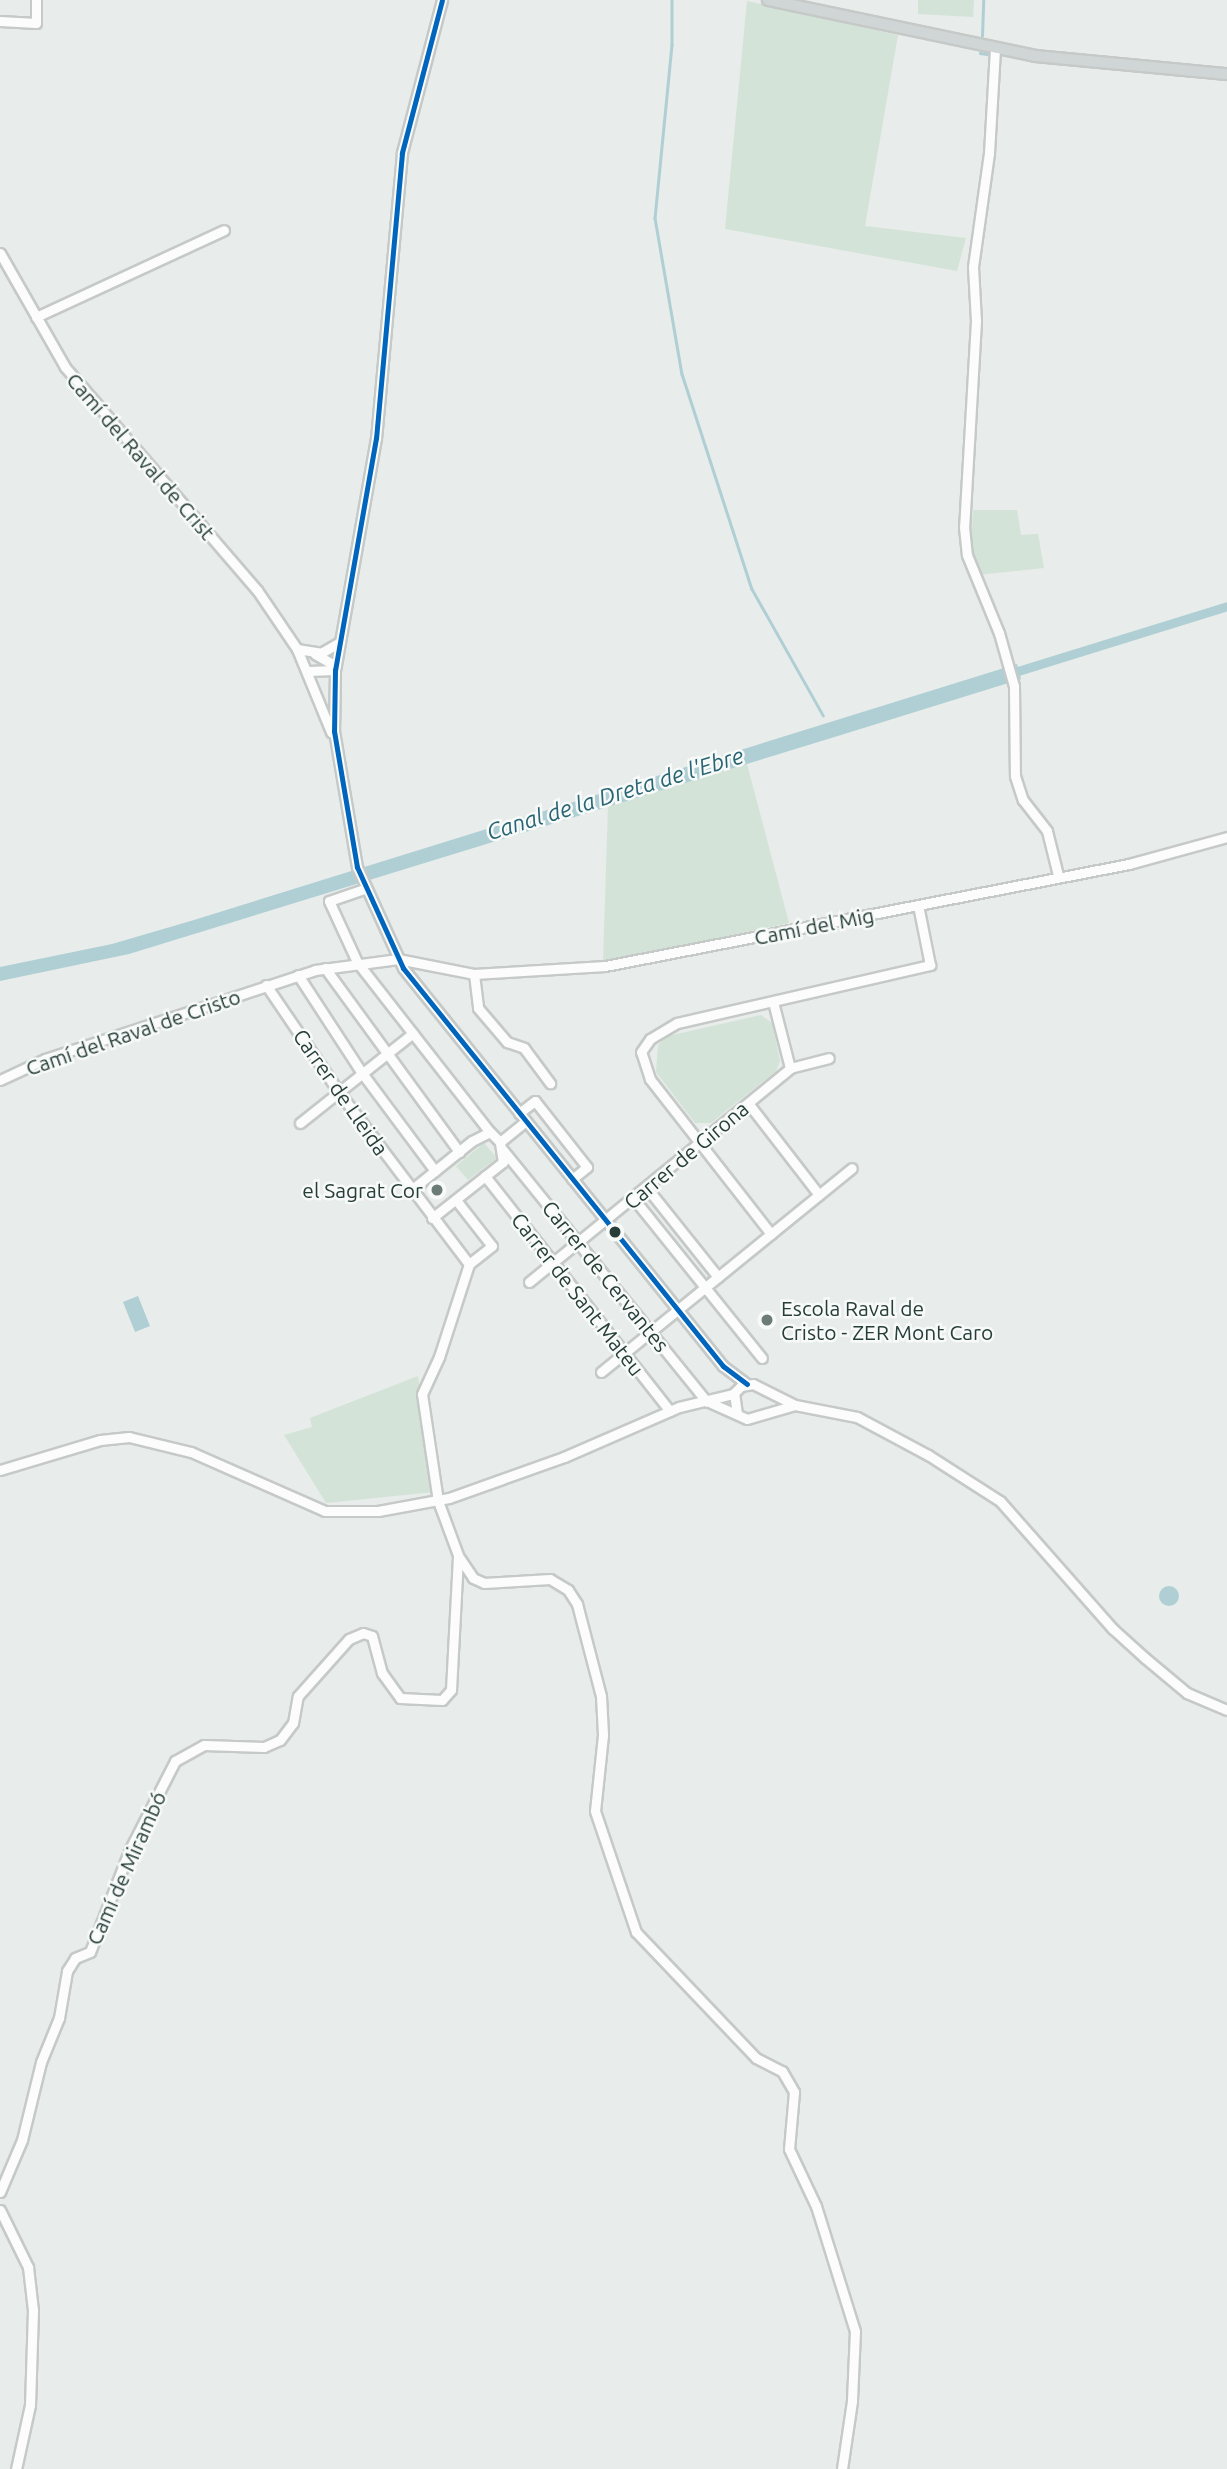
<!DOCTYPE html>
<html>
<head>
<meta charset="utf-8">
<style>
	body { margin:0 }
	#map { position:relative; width:1227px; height:2469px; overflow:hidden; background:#e8ecea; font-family:Ubuntu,sans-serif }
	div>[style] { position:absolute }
	.green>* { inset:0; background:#d3e3d8 }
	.water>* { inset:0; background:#afcfd4 }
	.round { border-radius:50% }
	.stream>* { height:2.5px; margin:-1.25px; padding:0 1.25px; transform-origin:1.25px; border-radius:1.25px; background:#afcfd4 }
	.canal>* { height:9px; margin:-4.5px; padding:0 4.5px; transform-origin:4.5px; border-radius:4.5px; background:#afcfd4 }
	.roads { filter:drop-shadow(2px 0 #c5c9c7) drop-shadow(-2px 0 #c5c9c7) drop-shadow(0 2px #c5c9c7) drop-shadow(0 -2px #c5c9c7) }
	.minor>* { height:9px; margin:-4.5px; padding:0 4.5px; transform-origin:4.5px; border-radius:4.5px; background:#fcfcfc }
	.major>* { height:10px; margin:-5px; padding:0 5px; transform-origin:5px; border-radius:5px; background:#d0d6d5 }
	.bus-1>* { height:5px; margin:-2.5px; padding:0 2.5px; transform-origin:2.5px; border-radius:2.5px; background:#0065bd }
	.dots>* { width:19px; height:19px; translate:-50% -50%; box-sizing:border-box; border:4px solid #f7faf9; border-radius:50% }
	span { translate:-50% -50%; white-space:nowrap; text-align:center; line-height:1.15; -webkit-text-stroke:5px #f7faf9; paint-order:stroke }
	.street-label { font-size:21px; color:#273e38 }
	.poi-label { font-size:21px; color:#273e38 }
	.right { translate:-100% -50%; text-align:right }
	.left { translate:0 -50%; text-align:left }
	.water-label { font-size:23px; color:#286573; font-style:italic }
</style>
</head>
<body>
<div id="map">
	<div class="green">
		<i style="clip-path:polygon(918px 0,974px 0,973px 17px,918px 14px)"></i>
		<i style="clip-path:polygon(747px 1px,898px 35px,865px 226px,966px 238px,957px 271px,725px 229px)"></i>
		<i style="clip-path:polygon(973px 510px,1017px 510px,1021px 535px,1038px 534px,1044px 568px,977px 575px,971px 548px)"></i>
		<i style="clip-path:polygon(747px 764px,789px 923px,603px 962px,608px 806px)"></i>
		<i style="clip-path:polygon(761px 1015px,772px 1023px,780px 1061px,776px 1071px,711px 1123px,695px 1123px,656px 1072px,658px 1045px,668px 1036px)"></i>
		<i style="clip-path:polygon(484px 1143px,497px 1158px,468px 1180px,456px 1166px)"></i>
		<i style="clip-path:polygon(418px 1376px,434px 1492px,326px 1503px,284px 1435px,312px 1427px,310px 1418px)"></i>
	</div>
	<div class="water">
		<i style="clip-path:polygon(1017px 664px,1021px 679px,841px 735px,129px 954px,0 981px,0 967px,112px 944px,194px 920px)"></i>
		<i style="clip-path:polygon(138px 1296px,150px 1326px,135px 1332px,123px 1302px)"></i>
		<i class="round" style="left:1159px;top:1586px;width:20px;height:20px"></i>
	</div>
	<div class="stream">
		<i style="left:672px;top:0;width:45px;rotate:90deg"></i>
		<i style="left:672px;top:45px;width:174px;rotate:95.6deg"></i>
		<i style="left:655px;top:218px;width:158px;rotate:80.2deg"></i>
		<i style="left:682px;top:374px;width:226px;rotate:72deg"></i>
		<i style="left:752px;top:589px;width:145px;rotate:60.6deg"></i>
		<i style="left:982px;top:36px;width:36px;rotate:-88deg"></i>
		<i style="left:980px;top:53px;width:7px;rotate:8deg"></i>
		<i style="left:996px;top:105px;width:44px;rotate:-86.1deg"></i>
	</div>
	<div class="canal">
		<i style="left:1008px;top:674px;width:229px;rotate:-17.2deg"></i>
	</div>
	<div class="roads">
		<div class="minor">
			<i style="left:442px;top:0;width:158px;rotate:104.7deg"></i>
			<i style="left:402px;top:153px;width:286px;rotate:95.2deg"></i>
			<i style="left:376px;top:438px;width:236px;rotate:100deg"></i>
			<i style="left:335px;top:670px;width:61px;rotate:90.9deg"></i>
			<i style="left:334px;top:731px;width:138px;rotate:80.4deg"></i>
			<i style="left:357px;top:867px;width:111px;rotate:65.5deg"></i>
			<i style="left:403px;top:968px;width:511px;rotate:51.2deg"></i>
			<i style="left:723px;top:1366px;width:30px;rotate:37deg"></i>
			<i style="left:0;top:21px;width:36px;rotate:3deg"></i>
			<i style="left:36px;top:23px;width:23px;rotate:-90deg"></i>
			<i style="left:995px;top:49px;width:104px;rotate:93.3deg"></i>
			<i style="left:989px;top:153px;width:115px;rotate:98deg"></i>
			<i style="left:973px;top:267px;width:54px;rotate:86.8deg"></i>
			<i style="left:976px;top:321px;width:206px;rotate:93.3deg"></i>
			<i style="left:964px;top:527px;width:28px;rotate:84deg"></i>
			<i style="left:967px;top:555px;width:84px;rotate:67.7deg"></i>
			<i style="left:999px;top:633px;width:55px;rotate:74.2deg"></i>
			<i style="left:1014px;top:686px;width:90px;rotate:89.4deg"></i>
			<i style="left:1015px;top:776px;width:25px;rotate:72deg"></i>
			<i style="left:1023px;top:800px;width:39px;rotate:52deg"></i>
			<i style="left:1047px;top:831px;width:45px;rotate:76deg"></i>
			<i style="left:0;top:253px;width:131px;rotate:60.3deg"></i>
			<i style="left:65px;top:367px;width:294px;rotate:49.3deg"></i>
			<i style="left:257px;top:590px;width:71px;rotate:55.9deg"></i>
			<i style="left:297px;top:649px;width:90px;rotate:67.7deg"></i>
			<i style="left:36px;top:317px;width:207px;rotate:-24.8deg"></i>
			<i style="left:297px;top:649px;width:24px;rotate:9deg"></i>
			<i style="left:321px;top:653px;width:22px;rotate:-30deg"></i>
			<i style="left:315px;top:654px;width:24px;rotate:30deg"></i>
			<i style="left:308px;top:671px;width:27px;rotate:-2deg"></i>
			<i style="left:364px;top:889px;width:37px;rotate:161deg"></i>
			<i style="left:329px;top:901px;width:67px;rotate:65.3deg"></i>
			<i style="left:357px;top:962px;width:216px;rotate:52deg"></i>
			<i style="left:325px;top:968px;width:228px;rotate:53.9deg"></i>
			<i style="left:474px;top:974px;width:34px;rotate:83deg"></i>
			<i style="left:478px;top:1008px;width:45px;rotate:49.5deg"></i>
			<i style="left:507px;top:1042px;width:18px;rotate:19deg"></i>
			<i style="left:524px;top:1048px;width:44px;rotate:53.4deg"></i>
			<i style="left:298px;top:975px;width:117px;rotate:56.9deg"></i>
			<i style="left:362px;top:1073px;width:122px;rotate:53.3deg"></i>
			<i style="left:266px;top:985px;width:128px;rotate:55.8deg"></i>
			<i style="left:338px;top:1091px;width:217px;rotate:52.9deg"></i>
			<i style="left:790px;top:1068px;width:40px;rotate:-14.4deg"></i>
			<i style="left:0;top:1080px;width:50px;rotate:-25deg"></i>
			<i style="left:45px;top:1059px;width:284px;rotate:-18.2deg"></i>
			<i style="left:315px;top:970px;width:84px;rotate:-7.5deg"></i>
			<i style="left:398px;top:959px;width:77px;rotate:11.2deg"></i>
			<i style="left:474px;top:974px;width:131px;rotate:-3.5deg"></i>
			<i style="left:605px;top:966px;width:534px;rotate:-11.02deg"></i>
			<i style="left:1129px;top:864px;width:102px;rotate:-15.4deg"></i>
			<i style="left:748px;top:1103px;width:116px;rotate:52.3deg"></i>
			<i style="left:519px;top:1113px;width:20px;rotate:-37deg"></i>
			<i style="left:535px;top:1101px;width:84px;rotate:51.8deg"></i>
			<i style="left:587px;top:1167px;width:19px;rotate:141deg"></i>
			<i style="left:300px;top:1123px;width:144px;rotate:-38.5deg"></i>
			<i style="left:503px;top:1150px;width:324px;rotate:51deg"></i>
			<i style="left:485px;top:1176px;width:299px;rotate:51.8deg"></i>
			<i style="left:647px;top:1188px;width:114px;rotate:51.4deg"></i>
			<i style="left:411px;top:1190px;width:78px;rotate:-38.8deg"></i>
			<i style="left:472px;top:1141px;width:20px;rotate:-27deg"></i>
			<i style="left:490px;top:1132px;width:14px;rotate:45deg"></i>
			<i style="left:634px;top:1199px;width:204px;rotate:51.2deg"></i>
			<i style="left:456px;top:1200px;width:58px;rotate:52deg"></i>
			<i style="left:492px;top:1246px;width:29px;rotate:142deg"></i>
			<i style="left:432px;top:1218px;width:90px;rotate:-38.3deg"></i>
			<i style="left:503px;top:1162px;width:20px;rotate:-99deg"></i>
			<i style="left:500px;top:1142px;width:33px;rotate:-39deg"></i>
			<i style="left:771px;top:1234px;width:197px;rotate:-128deg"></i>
			<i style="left:650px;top:1079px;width:28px;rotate:-108deg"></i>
			<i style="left:641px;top:1052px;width:16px;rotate:-55deg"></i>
			<i style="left:650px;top:1039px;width:31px;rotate:-31deg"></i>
			<i style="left:677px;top:1023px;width:260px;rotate:-12.9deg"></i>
			<i style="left:930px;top:965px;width:61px;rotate:-101.3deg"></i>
			<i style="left:529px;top:1282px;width:338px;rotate:-39.3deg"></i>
			<i style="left:790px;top:1068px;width:68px;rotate:-104.4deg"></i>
			<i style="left:601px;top:1372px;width:323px;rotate:-39.1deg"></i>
			<i style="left:711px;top:1403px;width:39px;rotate:24deg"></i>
			<i style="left:747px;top:1419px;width:50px;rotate:-16.3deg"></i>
			<i style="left:737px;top:1414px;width:21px;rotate:-98deg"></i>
			<i style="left:734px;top:1393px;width:10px;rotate:-45deg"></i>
			<i style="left:741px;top:1386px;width:12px;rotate:-9deg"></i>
			<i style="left:753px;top:1384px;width:47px;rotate:26.6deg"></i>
			<i style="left:795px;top:1405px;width:63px;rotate:11deg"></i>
			<i style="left:857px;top:1417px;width:81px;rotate:28.2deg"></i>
			<i style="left:928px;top:1455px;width:85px;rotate:32.6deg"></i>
			<i style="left:1000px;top:1501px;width:171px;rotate:48.6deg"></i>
			<i style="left:1113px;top:1629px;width:43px;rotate:42.2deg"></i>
			<i style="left:1145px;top:1658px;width:55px;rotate:39.8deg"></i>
			<i style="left:1187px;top:1693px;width:43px;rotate:23deg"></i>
			<i style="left:0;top:1470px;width:104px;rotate:-16.7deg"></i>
			<i style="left:100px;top:1440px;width:29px;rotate:-6deg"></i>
			<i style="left:129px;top:1437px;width:64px;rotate:13.6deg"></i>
			<i style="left:191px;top:1452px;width:146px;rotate:23.8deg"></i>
			<i style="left:325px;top:1511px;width:53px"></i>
			<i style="left:378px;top:1511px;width:72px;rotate:-10.4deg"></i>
			<i style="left:449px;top:1498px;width:122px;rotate:-19.6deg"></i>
			<i style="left:564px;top:1457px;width:125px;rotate:-23.5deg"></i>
			<i style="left:679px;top:1407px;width:56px;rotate:-13.5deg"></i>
			<i style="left:459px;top:1557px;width:25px;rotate:56deg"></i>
			<i style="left:473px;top:1578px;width:12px;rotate:24deg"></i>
			<i style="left:484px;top:1583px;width:66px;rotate:-3.5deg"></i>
			<i style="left:550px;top:1579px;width:21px;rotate:31deg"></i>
			<i style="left:568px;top:1590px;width:17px;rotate:57deg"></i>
			<i style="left:577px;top:1604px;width:95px;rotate:75.4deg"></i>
			<i style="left:601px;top:1696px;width:39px;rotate:87deg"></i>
			<i style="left:603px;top:1735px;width:76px;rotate:96deg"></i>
			<i style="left:595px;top:1811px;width:128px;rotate:71.3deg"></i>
			<i style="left:636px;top:1932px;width:174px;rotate:46.4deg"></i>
			<i style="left:756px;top:2058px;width:29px;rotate:27deg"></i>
			<i style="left:782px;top:2071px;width:24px;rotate:60deg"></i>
			<i style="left:794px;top:2092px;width:57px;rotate:95deg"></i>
			<i style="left:789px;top:2149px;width:63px;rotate:64.7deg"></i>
			<i style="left:816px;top:2206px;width:131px;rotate:72.7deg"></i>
			<i style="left:855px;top:2331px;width:70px;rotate:92.5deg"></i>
			<i style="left:852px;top:2401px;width:69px;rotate:98.4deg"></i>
			<i style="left:0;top:2192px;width:56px;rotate:-67.1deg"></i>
			<i style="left:22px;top:2140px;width:80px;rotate:-76.3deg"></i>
			<i style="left:41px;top:2062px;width:48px;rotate:-67.8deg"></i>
			<i style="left:59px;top:2018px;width:48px;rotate:-80.3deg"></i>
			<i style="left:67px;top:1971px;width:15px;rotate:-58deg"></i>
			<i style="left:75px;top:1958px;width:16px;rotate:-22deg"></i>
			<i style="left:90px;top:1952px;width:110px;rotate:-68.8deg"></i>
			<i style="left:130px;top:1849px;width:99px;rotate:-62.9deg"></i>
			<i style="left:175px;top:1761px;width:33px;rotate:-29deg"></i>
			<i style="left:204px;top:1745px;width:60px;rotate:1.9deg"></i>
			<i style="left:264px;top:1747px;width:17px;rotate:-24deg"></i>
			<i style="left:280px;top:1740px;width:21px;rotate:-53deg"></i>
			<i style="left:293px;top:1723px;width:27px;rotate:-80deg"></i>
			<i style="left:298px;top:1696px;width:76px;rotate:-48.2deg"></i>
			<i style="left:349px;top:1639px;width:15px;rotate:-23deg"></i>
			<i style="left:363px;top:1633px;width:9px;rotate:18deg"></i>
			<i style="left:372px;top:1636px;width:38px;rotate:75deg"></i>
			<i style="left:382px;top:1673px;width:31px;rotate:54deg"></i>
			<i style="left:400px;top:1698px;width:42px;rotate:2.7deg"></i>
			<i style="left:442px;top:1700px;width:13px;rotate:-48deg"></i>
			<i style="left:451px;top:1690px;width:135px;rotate:-87deg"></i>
			<i style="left:458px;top:1555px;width:58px;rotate:-110.3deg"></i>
			<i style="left:438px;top:1501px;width:108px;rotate:-98.5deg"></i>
			<i style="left:422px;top:1394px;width:41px;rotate:-65.3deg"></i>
			<i style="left:439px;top:1357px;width:98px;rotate:-72.1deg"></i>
			<i style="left:0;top:2210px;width:64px;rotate:63.8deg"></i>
			<i style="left:28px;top:2267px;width:43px;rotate:83.4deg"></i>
			<i style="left:33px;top:2310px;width:95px;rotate:91.8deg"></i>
			<i style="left:30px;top:2405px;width:66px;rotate:102.3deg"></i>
		</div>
		<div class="major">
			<i style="left:768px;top:0;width:273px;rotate:11.8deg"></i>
			<i style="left:1035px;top:56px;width:193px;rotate:5.4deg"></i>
		</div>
	</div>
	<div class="bus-1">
		<i style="left:442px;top:0;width:158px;rotate:104.7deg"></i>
		<i style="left:402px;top:153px;width:286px;rotate:95.2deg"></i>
		<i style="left:376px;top:438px;width:236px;rotate:100deg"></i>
		<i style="left:335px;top:670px;width:61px;rotate:90.9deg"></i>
		<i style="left:334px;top:731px;width:138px;rotate:80.4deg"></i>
		<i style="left:357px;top:867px;width:111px;rotate:65.5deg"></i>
		<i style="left:403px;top:968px;width:511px;rotate:51.2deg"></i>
		<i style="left:723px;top:1366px;width:30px;rotate:37deg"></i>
	</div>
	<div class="dots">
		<i style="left:437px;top:1190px;background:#6b7b76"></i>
		<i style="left:615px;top:1232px;background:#273e38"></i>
		<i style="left:767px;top:1320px;background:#6b7b76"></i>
	</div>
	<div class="street-label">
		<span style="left:141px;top:456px;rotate:49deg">Camí del Raval de Crist</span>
		<span style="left:814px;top:926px;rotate:-11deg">Camí del Mig</span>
		<span style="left:133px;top:1032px;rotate:-19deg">Camí del Raval de Cristo</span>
		<span style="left:341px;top:1092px;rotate:55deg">Carrer de Lleida</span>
		<span style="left:686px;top:1155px;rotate:-40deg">Carrer de Girona</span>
		<span style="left:606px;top:1276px;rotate:51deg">Carrer de Cervantes</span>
		<span style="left:578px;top:1294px;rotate:52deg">Carrer de Sant Mateu</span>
		<span style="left:126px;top:1868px;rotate:-66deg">Camí de Mirambó</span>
	</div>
	<div class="poi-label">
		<span class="right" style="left:423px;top:1190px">el Sagrat Cor</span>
		<span class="left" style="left:781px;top:1320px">Escola Raval de<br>Cristo - ZER Mont Caro</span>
	</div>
	<div class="water-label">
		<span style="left:615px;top:794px;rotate:-17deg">Canal de la Dreta de l'Ebre</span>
	</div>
</div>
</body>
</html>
